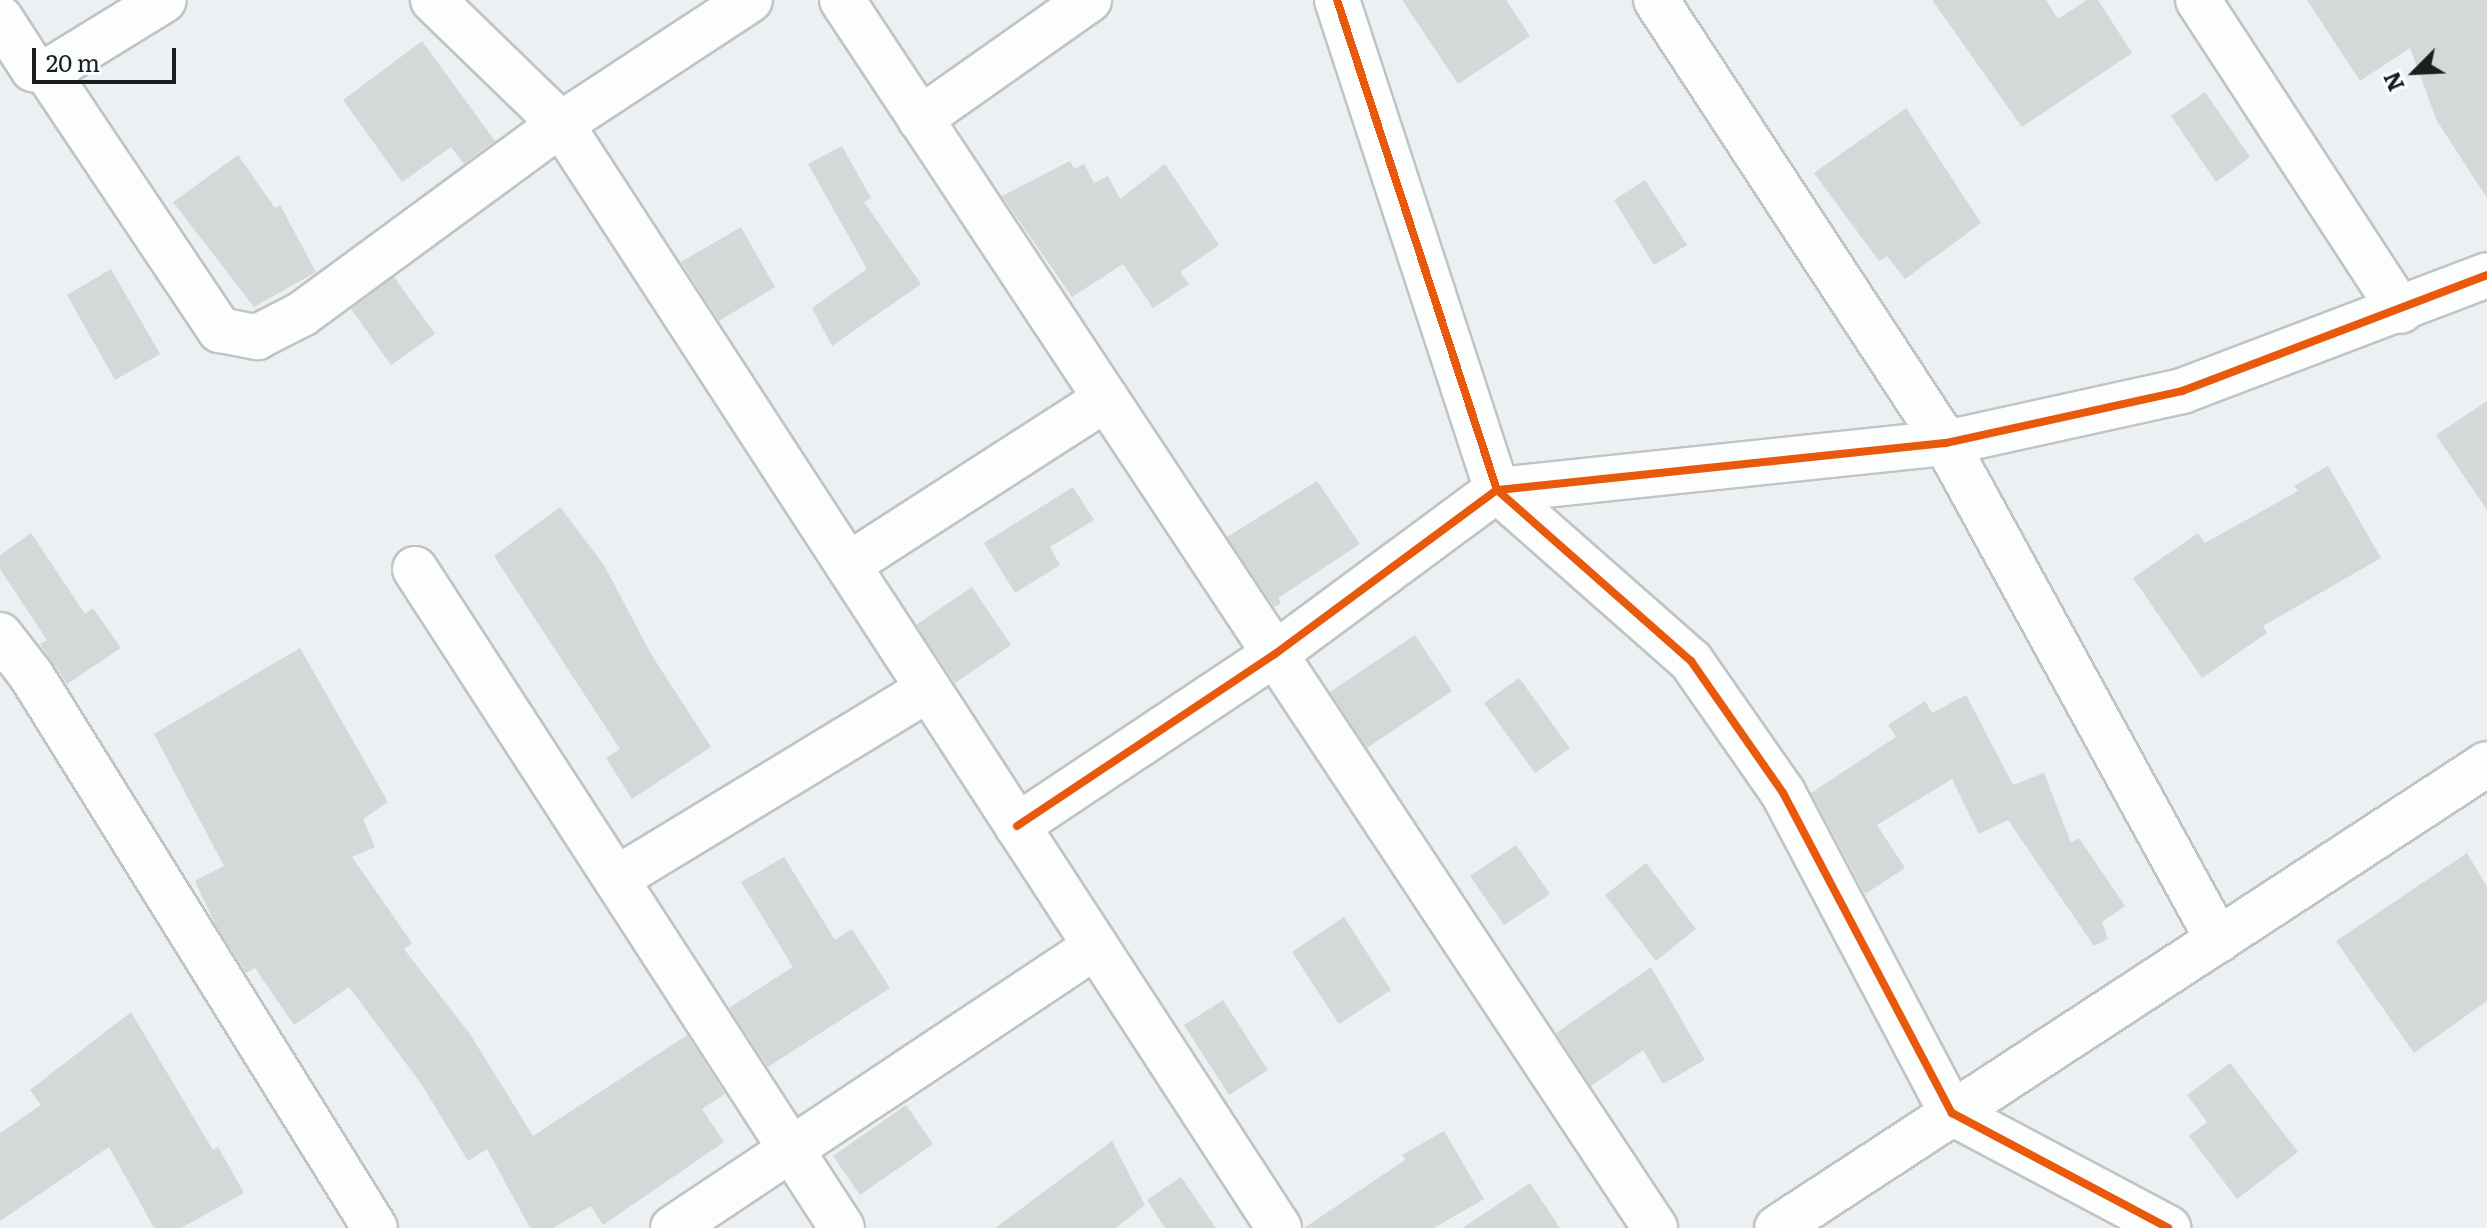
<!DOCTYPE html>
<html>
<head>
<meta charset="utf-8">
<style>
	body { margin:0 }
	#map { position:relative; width:2487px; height:1228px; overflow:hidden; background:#edf0f2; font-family:Literata,serif }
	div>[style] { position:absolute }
	.building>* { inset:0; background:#d5d8d9 }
	.roads { filter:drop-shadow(2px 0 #c1c3c5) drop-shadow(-2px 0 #c1c3c5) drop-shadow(0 2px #c1c3c5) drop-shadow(0 -2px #c1c3c5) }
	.street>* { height:44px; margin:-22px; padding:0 22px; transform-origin:22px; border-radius:22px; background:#fcfdfd }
	.cycleway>* { height:8px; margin:-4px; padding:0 4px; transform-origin:4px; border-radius:4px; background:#e8590c }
	span { translate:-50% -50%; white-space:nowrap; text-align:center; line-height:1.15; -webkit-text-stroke:7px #fafdff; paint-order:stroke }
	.north { position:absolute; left:2375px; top:32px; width:80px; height:80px; -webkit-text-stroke:6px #fafdff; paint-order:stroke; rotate:246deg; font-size:22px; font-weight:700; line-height:32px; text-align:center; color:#1b1d1e }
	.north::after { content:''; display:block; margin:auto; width:28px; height:36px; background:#1b1d1e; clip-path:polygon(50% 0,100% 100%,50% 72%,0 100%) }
	.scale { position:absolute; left:32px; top:48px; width:144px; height:36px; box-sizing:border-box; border:4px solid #1b1d1e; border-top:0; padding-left:10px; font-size:24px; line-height:28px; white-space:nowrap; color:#1b1d1e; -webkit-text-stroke:6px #fafdff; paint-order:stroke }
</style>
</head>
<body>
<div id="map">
	<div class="building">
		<i style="clip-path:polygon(1402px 0,1506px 0,1530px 36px,1458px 84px)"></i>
		<i style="clip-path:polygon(1932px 0,2046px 0,2058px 19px,2087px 0,2098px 0,2132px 53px,2022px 127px)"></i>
		<i style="clip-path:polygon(2307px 0,2487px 0,2487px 198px,2437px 121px,2410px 48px,2360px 81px)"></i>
		<i style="clip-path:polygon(422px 41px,495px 141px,464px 164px,451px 147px,402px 182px,343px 100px)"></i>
		<i style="clip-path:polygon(2205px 92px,2250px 157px,2216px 182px,2171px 116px)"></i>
		<i style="clip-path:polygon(1906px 108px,1981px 223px,1905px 279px,1887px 256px,1879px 261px,1814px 173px)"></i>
		<i style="clip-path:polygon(842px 146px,871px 198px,864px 202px,921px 284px,832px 346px,812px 308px,867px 269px,808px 164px)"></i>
		<i style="clip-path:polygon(238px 155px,275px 208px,280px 205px,316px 272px,254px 307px,173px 202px)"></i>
		<i style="clip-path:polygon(1070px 161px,1074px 169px,1084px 164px,1094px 183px,1108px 176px,1120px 199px,1165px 164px,1219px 245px,1180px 272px,1189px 284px,1153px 308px,1123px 264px,1072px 297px,1002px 196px)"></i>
		<i style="clip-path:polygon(1645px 180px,1687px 245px,1654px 265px,1614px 200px)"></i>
		<i style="clip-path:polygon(741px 227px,775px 287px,719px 321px,681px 262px)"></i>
		<i style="clip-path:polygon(111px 269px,160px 354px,115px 380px,67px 295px)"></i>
		<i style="clip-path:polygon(394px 277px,435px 334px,391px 365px,351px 309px)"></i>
		<i style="clip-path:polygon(2487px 401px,2487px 510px,2436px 435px)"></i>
		<i style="clip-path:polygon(2328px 466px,2381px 558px,2263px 626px,2267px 633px,2202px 678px,2133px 578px,2198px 533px,2205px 543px,2298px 491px,2294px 486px)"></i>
		<i style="clip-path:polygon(1317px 481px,1360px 544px,1278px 598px,1281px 603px,1274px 607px,1227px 537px)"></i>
		<i style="clip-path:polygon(1073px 487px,1094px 520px,1050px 547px,1060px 565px,1015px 593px,984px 543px)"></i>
		<i style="clip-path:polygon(560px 507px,604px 565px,651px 654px,711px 747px,632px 799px,606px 758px,620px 749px,494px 556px)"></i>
		<i style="clip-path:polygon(31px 533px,85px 614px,93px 608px,121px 648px,67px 684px,40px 644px,47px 640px,0 569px,0 555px)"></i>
		<i style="clip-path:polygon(972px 587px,1011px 645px,955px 683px,916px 625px)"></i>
		<i style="clip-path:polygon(1415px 635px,1452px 691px,1367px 748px,1330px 692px)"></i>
		<i style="clip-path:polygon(300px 648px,388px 802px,363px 819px,375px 847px,352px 857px,412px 943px,404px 949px,470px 1034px,533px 1136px,687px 1035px,725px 1094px,702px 1109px,724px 1142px,603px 1225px,591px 1206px,553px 1228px,530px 1228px,487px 1149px,468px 1161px,422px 1085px,349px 987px,294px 1025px,255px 968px,246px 973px,215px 924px,195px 881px,224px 866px,154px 734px)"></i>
		<i style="clip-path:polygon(1519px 678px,1570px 748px,1535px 773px,1484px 703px)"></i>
		<i style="clip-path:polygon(1966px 695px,2013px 785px,2044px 773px,2071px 843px,2079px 838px,2125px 906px,2102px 922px,2108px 939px,2094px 946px,2008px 820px,1979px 834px,1952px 779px,1877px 825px,1905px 868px,1865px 894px,1811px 793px,1896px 737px,1888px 725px,1925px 701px,1932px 713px)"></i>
		<i style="clip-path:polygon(1516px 845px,1550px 894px,1504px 925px,1470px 876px)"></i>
		<i style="clip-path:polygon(2467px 853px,2487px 887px,2487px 1001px,2414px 1053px,2336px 941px)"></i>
		<i style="clip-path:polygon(784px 857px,835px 940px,852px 929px,890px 988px,768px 1067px,729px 1008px,793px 967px,741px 882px)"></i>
		<i style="clip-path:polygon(1646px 863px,1696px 929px,1656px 961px,1605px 895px)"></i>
		<i style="clip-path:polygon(1344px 917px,1391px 990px,1339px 1024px,1292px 952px)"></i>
		<i style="clip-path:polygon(1651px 967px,1705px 1060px,1663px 1084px,1643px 1050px,1591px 1086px,1556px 1033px)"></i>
		<i style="clip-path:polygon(1223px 1000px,1268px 1070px,1229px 1095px,1184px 1025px)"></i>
		<i style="clip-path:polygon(131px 1012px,213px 1150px,218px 1147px,244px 1193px,181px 1228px,154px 1228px,109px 1147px,0 1221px,0 1133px,41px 1105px,30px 1090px)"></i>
		<i style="clip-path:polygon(2230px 1063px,2298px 1152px,2237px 1199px,2189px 1136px,2207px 1122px,2187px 1095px)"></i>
		<i style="clip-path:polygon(906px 1105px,933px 1144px,860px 1195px,833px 1156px)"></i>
		<i style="clip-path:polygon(1444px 1131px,1484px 1199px,1434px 1228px,1304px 1228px,1405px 1160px,1402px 1155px)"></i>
		<i style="clip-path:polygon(1112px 1141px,1145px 1205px,1116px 1228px,995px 1228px)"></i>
		<i style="clip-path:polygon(1181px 1177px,1216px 1228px,1165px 1228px,1147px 1200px)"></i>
		<i style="clip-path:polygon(1530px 1183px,1560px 1228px,1462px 1228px)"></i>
	</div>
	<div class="roads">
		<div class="street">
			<i style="left:433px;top:0;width:178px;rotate:44.1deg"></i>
			<i style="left:561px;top:124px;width:1317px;rotate:56.96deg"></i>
			<i style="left:842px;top:0;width:1473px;rotate:56.49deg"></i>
			<i style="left:1337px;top:0;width:515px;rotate:71.92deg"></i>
			<i style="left:1497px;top:490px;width:259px;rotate:41.4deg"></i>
			<i style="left:1691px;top:661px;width:161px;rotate:55.1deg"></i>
			<i style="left:1783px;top:793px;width:362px;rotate:62.2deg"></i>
			<i style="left:1952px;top:1113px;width:245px;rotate:28deg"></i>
			<i style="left:1656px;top:0;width:529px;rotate:56.79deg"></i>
			<i style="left:1946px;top:443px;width:567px;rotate:61.31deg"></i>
			<i style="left:2198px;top:0;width:371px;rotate:56.9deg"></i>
			<i style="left:0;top:18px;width:61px;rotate:57.1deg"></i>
			<i style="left:33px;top:69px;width:14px;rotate:12deg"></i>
			<i style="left:47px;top:72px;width:137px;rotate:-31.6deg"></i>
			<i style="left:47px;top:72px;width:311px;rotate:56.2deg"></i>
			<i style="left:220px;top:330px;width:38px;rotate:11deg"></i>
			<i style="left:257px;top:337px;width:51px;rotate:-27.1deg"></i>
			<i style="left:302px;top:314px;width:321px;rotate:-36.3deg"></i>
			<i style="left:561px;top:124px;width:226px;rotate:-33.3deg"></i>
			<i style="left:920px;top:119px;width:207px;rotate:-35.2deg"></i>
			<i style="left:848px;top:565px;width:307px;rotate:-32.8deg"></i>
			<i style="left:415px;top:569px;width:785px;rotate:57.06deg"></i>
			<i style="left:0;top:635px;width:51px;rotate:52.2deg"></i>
			<i style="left:31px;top:675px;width:651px;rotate:58.12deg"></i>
			<i style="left:1017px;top:826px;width:310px;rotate:-33.7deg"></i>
			<i style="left:1275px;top:654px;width:276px;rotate:-36.5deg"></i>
			<i style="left:1497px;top:490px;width:451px;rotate:-6deg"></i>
			<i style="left:1946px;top:443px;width:242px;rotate:-12.4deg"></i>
			<i style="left:2182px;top:391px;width:326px;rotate:-20.8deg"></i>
			<i style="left:616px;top:879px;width:365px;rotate:-31.3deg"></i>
			<i style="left:673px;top:1228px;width:508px;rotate:-33.69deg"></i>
			<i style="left:1777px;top:1228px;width:848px;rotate:-33.17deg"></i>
		</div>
	</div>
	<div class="cycleway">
		<i style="left:1337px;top:0;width:515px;rotate:71.92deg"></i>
		<i style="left:1497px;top:490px;width:259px;rotate:41.4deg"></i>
		<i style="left:1691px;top:661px;width:161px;rotate:55.1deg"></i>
		<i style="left:1783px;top:793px;width:362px;rotate:62.2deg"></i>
		<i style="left:1952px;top:1113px;width:245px;rotate:28deg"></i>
		<i style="left:1017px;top:826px;width:310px;rotate:-33.7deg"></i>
		<i style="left:1275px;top:654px;width:276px;rotate:-36.5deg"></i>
		<i style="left:1497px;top:490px;width:451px;rotate:-6deg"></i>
		<i style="left:1946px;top:443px;width:242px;rotate:-12.4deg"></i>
		<i style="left:2182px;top:391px;width:326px;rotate:-20.8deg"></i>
	</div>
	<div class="north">N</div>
	<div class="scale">20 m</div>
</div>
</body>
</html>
